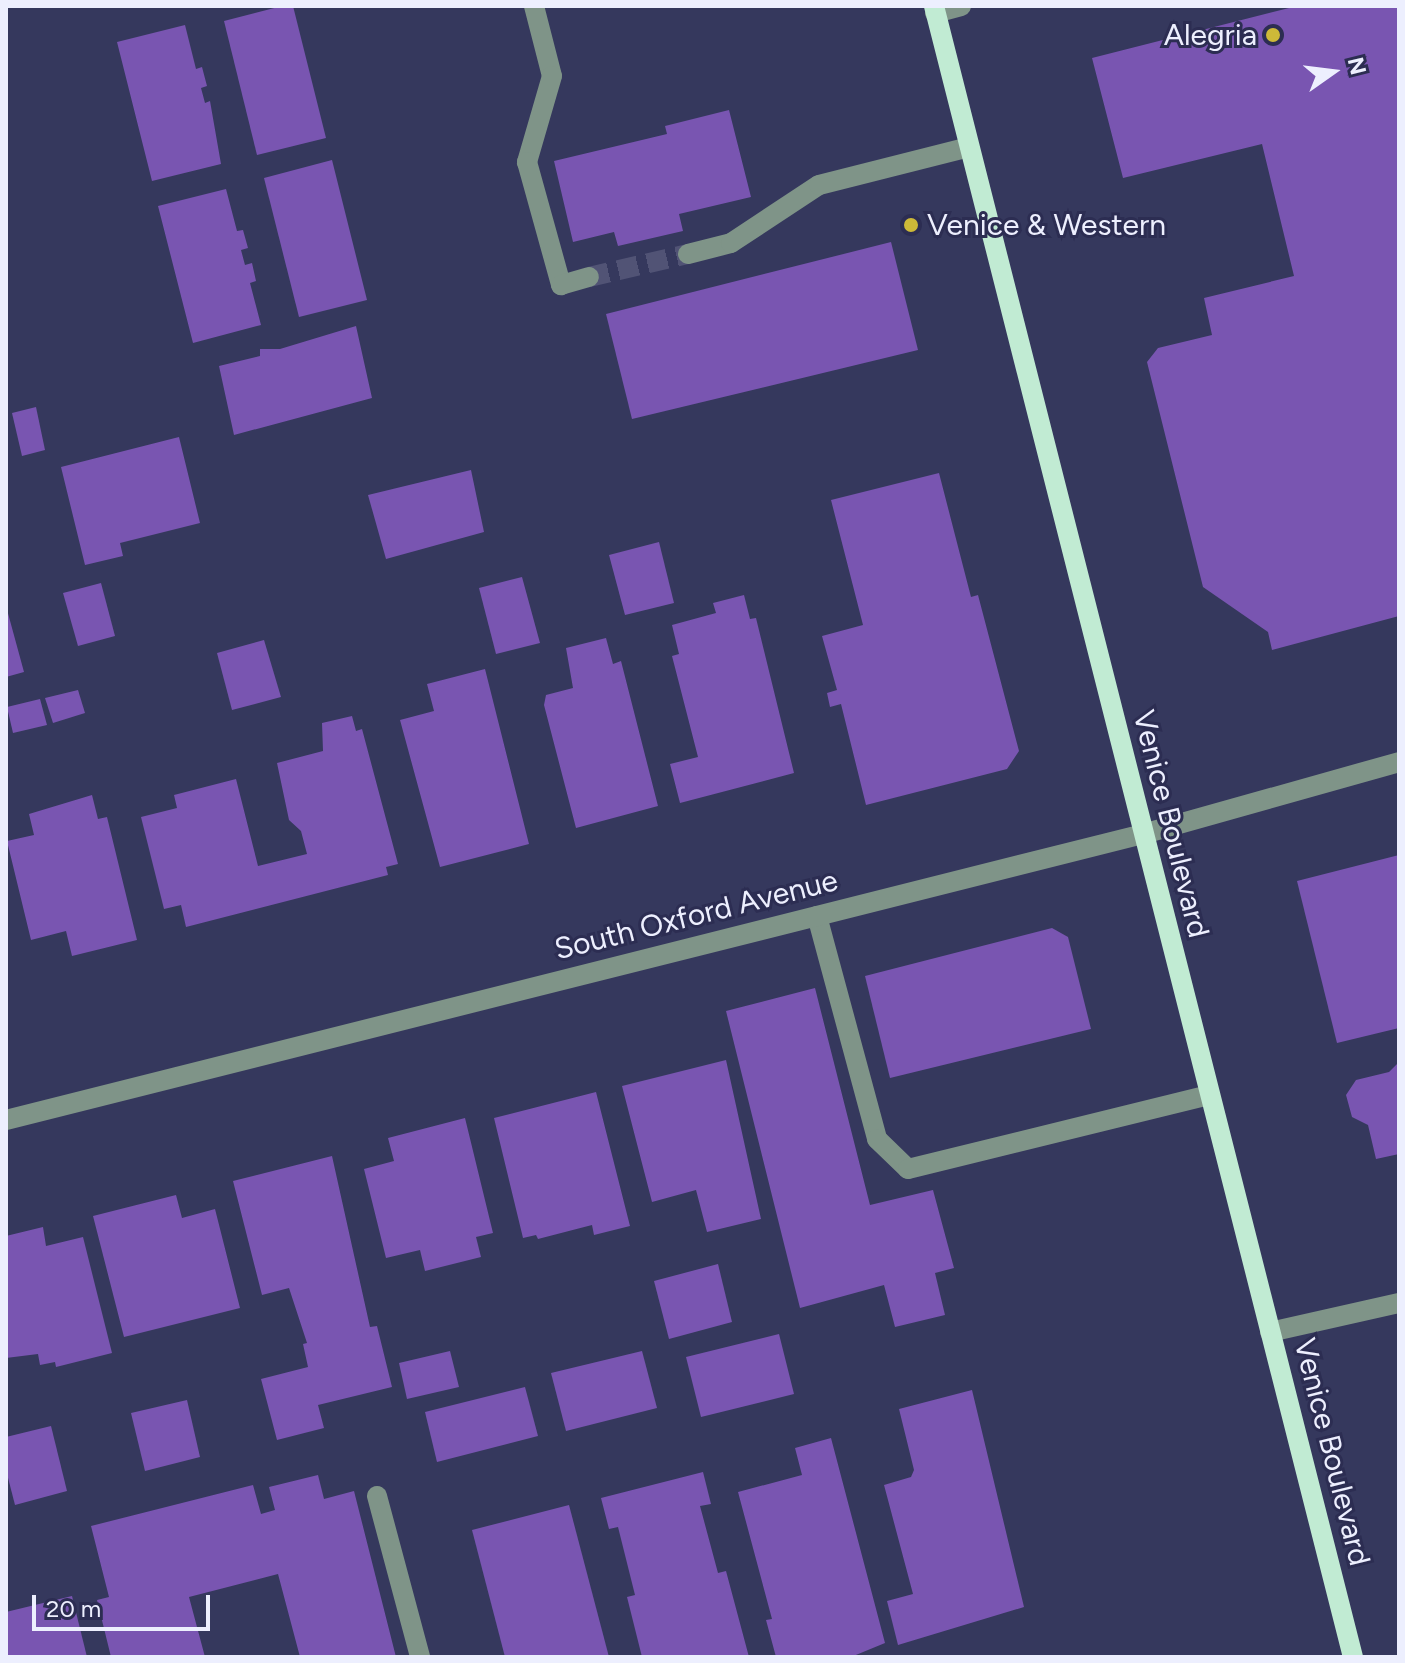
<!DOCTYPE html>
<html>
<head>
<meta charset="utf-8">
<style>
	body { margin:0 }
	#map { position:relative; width:1405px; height:1663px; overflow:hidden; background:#35385d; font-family:Figtree,sans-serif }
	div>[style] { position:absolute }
	.building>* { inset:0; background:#7955b1 }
	.minor-tunnel>* { height:20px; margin-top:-10px; transform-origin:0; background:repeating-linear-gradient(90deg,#515375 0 20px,transparent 0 30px) }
	.minor>* { height:20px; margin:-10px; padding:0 10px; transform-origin:10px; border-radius:10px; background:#7f9488 }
	.major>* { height:20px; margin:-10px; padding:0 10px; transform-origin:10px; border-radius:10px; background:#c1ebd3 }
	.dots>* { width:22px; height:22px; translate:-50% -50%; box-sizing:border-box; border:4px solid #2c2d52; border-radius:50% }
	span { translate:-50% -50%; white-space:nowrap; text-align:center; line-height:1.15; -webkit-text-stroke:6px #2c2d52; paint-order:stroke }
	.poi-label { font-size:30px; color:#edeffe }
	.right { translate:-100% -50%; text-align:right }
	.left { translate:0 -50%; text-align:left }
	.street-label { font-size:30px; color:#edeffe }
	.frame { position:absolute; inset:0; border:8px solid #edeffe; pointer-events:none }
	.north { position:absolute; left:1293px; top:32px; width:80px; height:80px; -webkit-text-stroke:6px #2c2d52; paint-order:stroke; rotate:76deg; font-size:22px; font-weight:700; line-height:32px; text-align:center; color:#edeffe }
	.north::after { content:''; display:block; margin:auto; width:28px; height:36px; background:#edeffe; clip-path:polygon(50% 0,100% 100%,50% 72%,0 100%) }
	.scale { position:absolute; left:32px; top:1595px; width:178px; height:36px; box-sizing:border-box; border:4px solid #edeffe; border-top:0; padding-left:10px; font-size:24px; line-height:28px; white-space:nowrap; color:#edeffe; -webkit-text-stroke:6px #2c2d52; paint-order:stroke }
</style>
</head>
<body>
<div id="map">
	<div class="building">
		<i style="clip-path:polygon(282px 6px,293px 6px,326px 138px,257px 155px,224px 21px)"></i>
		<i style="clip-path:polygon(1297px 6px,1399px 6px,1399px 616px,1272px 650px,1268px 632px,1203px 587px,1147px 362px,1158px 348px,1212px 335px,1204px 298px,1294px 276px,1262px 144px,1123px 178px,1092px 58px)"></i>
		<i style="clip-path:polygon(185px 25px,196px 69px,202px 67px,207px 86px,201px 88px,205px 103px,210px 101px,221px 164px,152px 181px,117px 42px)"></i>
		<i style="clip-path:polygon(729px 110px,751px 197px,679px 214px,683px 231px,618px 246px,614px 232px,573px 242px,554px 161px,667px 134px,665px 126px)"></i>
		<i style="clip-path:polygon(332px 160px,367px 300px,299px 317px,264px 178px)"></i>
		<i style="clip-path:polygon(226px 189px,237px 231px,243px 230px,248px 248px,241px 250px,245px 265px,252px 263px,256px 281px,250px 283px,261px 325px,193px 343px,158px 206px)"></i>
		<i style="clip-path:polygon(891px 242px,918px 350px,632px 419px,606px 314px)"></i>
		<i style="clip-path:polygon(356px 326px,372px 398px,234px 435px,219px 366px,260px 356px,260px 349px,280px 349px)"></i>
		<i style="clip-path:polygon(36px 407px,45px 450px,22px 456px,12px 413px)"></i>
		<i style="clip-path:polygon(179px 437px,200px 523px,120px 543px,123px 556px,85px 565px,61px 467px)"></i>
		<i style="clip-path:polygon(471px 470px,484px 532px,386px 559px,368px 495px)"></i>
		<i style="clip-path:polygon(939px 473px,971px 597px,978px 595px,1019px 751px,1007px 769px,866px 805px,841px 704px,830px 707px,827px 693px,837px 690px,822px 636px,863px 625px,831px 500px)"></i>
		<i style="clip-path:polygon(659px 542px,674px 603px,625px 615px,609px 555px)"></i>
		<i style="clip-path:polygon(522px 577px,540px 643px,496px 654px,479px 588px)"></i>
		<i style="clip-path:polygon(101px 583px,115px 636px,78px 646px,63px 593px)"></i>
		<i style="clip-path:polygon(744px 595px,750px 619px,756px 618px,794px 773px,680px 803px,670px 764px,698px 757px,672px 656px,679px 654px,672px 625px,716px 613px,713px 603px)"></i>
		<i style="clip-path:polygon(6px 606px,24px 672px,6px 677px)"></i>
		<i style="clip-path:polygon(606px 638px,613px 664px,621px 661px,658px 806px,576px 828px,544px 705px,546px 695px,573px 688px,566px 648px)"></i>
		<i style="clip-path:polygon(264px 640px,281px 697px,232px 710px,217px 653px)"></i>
		<i style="clip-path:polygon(485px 669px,529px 844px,440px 867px,400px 720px,434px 711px,427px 684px)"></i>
		<i style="clip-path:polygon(78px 690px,85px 713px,53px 723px,45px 698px)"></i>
		<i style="clip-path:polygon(40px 699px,47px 725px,13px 733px,7px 707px)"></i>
		<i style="clip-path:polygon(352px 716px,356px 731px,362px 729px,398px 864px,386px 867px,388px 875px,186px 927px,181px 905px,164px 909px,141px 817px,177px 808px,174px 795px,236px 779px,258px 866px,307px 854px,301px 831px,289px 820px,277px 763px,323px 751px,322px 723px)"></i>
		<i style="clip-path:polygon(92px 795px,98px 819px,107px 817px,137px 940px,72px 956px,66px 931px,31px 940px,7px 841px,34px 835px,29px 814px)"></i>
		<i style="clip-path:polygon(1399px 855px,1399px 1028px,1337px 1043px,1297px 881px)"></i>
		<i style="clip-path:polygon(1052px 928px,1068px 937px,1091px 1029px,890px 1078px,865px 976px)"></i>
		<i style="clip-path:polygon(815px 988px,870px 1205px,933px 1190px,954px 1268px,935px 1273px,945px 1315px,895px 1327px,884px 1285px,800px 1308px,726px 1011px)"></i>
		<i style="clip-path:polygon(726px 1060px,761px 1219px,707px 1232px,696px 1190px,652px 1202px,622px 1086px)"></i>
		<i style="clip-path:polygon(1399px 1062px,1399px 1154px,1376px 1159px,1368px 1125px,1352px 1117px,1346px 1095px,1356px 1080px,1389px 1072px)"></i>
		<i style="clip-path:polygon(596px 1092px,630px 1226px,594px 1235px,592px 1225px,538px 1239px,536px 1235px,523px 1238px,494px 1118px)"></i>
		<i style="clip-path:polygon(465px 1118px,493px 1233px,476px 1237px,481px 1257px,425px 1271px,420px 1250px,386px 1258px,364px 1169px,394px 1161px,388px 1138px)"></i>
		<i style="clip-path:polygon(332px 1156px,370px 1327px,377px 1326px,392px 1387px,318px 1405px,324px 1428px,277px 1440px,261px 1379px,308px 1367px,303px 1344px,307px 1343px,289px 1288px,262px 1295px,233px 1181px)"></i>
		<i style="clip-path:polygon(176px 1195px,182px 1218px,215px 1209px,240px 1308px,124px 1337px,93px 1216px)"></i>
		<i style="clip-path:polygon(43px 1227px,46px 1246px,83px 1237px,112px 1353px,56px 1367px,55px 1362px,40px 1365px,38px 1354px,6px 1358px,6px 1236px)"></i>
		<i style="clip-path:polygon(718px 1264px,732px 1322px,669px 1339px,654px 1281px)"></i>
		<i style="clip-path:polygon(779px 1334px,794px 1394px,701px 1417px,686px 1357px)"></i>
		<i style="clip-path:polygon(450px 1351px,459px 1387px,407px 1399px,399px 1363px)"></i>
		<i style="clip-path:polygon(642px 1351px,657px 1408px,566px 1431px,551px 1373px)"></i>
		<i style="clip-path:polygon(525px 1387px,538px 1436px,437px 1462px,425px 1412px)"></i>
		<i style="clip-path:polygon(972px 1390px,1024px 1607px,898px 1645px,887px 1601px,913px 1594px,884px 1485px,911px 1477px,914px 1470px,899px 1409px)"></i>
		<i style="clip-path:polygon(187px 1400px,200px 1457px,145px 1471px,131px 1413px)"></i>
		<i style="clip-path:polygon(51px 1426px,67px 1491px,15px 1505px,6px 1470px,6px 1437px)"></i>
		<i style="clip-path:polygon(831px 1438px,885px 1643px,851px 1657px,776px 1657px,766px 1620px,772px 1619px,738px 1492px,802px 1475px,795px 1448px)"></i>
		<i style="clip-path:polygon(703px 1472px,711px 1504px,700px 1506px,718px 1573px,726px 1571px,749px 1657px,642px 1657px,627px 1597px,635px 1595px,618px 1527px,609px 1529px,601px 1498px)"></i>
		<i style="clip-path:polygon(318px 1475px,324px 1499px,354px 1491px,396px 1657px,300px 1657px,278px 1574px,189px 1597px,205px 1657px,111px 1657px,97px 1600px,109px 1597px,91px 1526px,253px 1485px,261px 1514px,275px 1510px,269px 1487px)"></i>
		<i style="clip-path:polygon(569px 1505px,609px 1657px,505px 1657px,472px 1530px)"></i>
		<i style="clip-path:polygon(72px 1596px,87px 1657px,6px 1657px,6px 1612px)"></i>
	</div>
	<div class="minor-tunnel">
		<i style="left:589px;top:277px;width:102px;rotate:-13.1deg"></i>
	</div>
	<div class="minor">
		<i style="left:534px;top:6px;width:72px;rotate:75.6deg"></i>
		<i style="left:552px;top:76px;width:90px;rotate:106.2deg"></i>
		<i style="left:527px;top:162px;width:128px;rotate:74.5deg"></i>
		<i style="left:561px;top:285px;width:29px;rotate:-16deg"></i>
		<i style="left:935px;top:13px;width:27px;rotate:-15deg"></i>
		<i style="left:688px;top:254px;width:44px;rotate:-14.3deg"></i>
		<i style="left:731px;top:243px;width:105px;rotate:-33.4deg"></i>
		<i style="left:819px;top:185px;width:155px;rotate:-14.2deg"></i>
		<i style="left:817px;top:916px;width:231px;rotate:74.9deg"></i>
		<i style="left:877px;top:1139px;width:43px;rotate:44.1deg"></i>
		<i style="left:908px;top:1169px;width:310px;rotate:-13.8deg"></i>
		<i style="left:6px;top:1120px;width:1172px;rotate:-14.12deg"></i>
		<i style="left:1143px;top:834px;width:266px;rotate:-15.7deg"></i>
		<i style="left:1270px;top:1332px;width:132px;rotate:-12.7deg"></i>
		<i style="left:377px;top:1496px;width:167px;rotate:75deg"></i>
	</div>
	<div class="major">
		<i style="left:934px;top:6px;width:1703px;rotate:75.76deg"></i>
	</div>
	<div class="dots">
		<i style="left:1273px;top:35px;background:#cdb938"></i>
		<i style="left:911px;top:225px;background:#cdb938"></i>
	</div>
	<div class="poi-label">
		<span class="right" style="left:1257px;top:35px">Alegria</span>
		<span class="left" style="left:927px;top:225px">Venice &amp; Western</span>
	</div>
	<div class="street-label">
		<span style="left:1171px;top:824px;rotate:76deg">Venice Boulevard</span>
		<span style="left:696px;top:915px;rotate:-14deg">South Oxford Avenue</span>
		<span style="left:1332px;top:1452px;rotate:76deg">Venice Boulevard</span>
	</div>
	<div class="frame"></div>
	<div class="north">N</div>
	<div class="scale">20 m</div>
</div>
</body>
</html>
